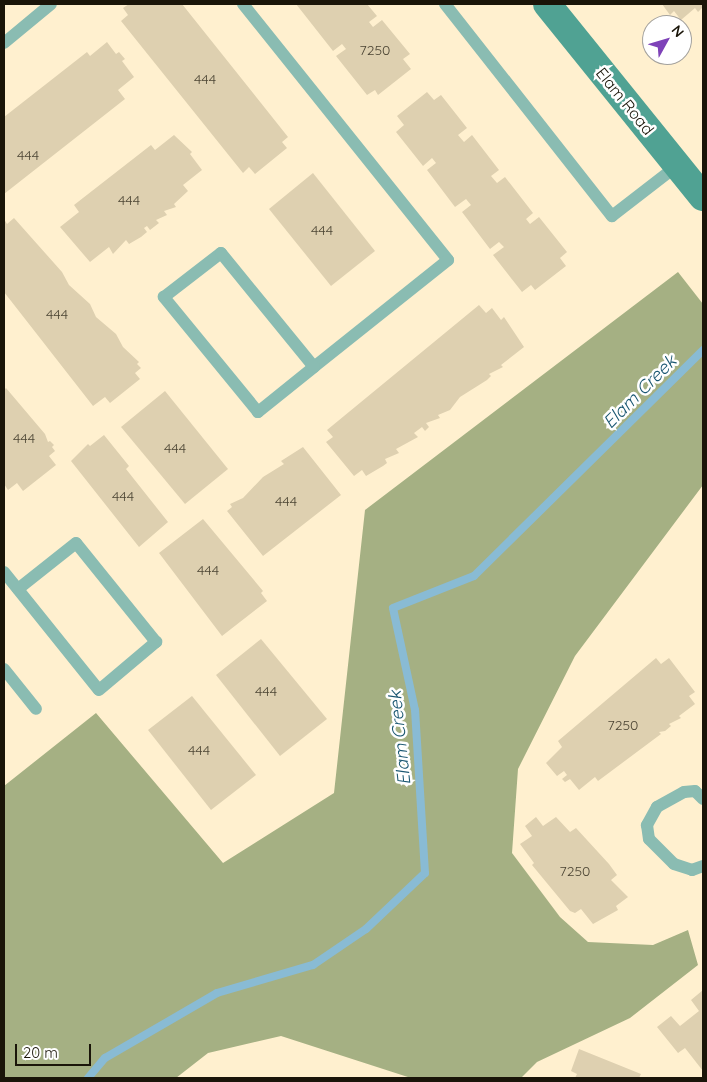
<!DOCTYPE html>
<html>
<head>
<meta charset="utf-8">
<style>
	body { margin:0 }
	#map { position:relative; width:707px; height:1082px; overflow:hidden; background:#fff0cf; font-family:Quicksand,sans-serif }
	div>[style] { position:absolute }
	.forest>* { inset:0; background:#a5b083 }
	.stream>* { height:8px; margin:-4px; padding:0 4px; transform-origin:4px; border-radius:4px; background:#89bbd4 }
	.building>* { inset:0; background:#ded0b0 }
	.service>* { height:12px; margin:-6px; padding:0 6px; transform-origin:6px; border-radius:6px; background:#8abcb2 }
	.secondary>* { height:28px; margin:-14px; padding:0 14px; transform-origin:14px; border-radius:14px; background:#50a293 }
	span { translate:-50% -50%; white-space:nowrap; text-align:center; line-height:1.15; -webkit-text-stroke:5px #fff; paint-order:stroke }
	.number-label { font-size:14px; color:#4b4433 }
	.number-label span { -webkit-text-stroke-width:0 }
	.street-label { font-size:16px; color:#1a1509 }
	.water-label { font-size:18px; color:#1a5772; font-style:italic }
	.frame { position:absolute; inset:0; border:5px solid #1a1509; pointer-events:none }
	.north { position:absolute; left:642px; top:15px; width:50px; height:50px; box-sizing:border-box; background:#fff; border:1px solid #a3a19d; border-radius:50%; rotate:51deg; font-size:14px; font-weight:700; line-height:20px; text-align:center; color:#1a1509 }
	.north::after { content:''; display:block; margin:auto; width:18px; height:22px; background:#7e42b8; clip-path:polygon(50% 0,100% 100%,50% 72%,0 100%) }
	.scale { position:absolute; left:15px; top:1044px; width:76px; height:22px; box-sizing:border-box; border:2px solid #1a1509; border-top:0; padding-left:6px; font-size:15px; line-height:18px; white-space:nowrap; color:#1a1509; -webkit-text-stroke:4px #fff; paint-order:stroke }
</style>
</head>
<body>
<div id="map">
	<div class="forest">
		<i style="clip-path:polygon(678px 272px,703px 304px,703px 485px,575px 656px,518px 769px,512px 853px,560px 917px,588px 942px,653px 945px,688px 930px,698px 965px,630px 1018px,537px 1062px,521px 1078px,411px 1078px,281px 1036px,208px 1053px,176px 1078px,4px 1078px,4px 786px,96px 713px,223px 863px,334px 793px,365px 510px)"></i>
	</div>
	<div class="stream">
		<i style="left:88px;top:1078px;width:26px;rotate:-50deg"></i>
		<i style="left:105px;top:1058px;width:129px;rotate:-30.1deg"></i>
		<i style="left:217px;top:993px;width:100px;rotate:-16.3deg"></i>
		<i style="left:313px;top:965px;width:64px;rotate:-34.2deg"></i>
		<i style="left:366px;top:929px;width:81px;rotate:-43.5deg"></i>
		<i style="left:425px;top:873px;width:163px;rotate:-93.5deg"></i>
		<i style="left:415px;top:710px;width:104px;rotate:-102.2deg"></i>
		<i style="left:393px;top:608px;width:87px;rotate:-21.6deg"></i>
		<i style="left:474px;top:576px;width:322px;rotate:-44.6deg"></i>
	</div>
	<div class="building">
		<i style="clip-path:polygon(129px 4px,182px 4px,288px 137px,282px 142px,287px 148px,255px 174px,249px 167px,243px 173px,121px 21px,128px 15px,123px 8px)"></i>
		<i style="clip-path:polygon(296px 4px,367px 4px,377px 16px,369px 22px,373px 27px,382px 20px,410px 54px,403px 59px,411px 69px,378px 95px,375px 90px,367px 95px,336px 56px,346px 49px,342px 44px,333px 51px)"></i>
		<i style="clip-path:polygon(662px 4px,703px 4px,703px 7px,698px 12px,695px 8px,681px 20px,674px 11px,670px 15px)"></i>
		<i style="clip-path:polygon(107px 42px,116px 54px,119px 52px,125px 59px,122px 61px,134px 77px,118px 90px,125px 99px,4px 194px,4px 117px,87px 52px,90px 56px)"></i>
		<i style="clip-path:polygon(427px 92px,434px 100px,441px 95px,467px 128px,458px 135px,464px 142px,472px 135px,499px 170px,491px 176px,497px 183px,505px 177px,533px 213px,526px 219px,530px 224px,539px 217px,567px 252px,560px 258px,566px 266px,535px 290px,531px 285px,522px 292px,493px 255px,504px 247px,499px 242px,490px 249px,462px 212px,471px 205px,466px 199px,455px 207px,427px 170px,436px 163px,432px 158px,423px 166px,396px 132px,404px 125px,397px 116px)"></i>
		<i style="clip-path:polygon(174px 135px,192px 152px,190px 154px,202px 170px,183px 185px,188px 191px,174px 204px,176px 207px,164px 211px,167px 215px,156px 220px,159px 223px,150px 230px,147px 226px,144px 228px,147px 232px,141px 237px,129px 244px,126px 240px,113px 254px,109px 247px,90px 262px,60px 227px,79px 212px,74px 205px,151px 145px,155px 150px)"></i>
		<i style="clip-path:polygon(313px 173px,375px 251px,331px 286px,269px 209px)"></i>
		<i style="clip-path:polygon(14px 218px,62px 272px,69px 285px,90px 304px,96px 317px,116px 334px,123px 347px,139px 362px,137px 364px,141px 368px,135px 373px,140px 379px,110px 403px,105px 397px,93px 406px,4px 292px,4px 219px,7px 224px)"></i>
		<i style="clip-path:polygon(479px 305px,486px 313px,492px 308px,501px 320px,504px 317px,524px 347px,501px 365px,503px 367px,489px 374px,491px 376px,487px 380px,460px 397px,450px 410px,438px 415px,440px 418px,426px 423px,429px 427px,425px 431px,422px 427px,414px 433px,418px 437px,396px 449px,399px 453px,385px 459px,387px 463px,383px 466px,366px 476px,362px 470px,354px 476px,326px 442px,333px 437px,327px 430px)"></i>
		<i style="clip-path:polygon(6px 388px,45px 434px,48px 442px,50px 441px,54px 445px,52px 447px,55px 451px,49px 456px,56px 465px,23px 491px,17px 483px,8px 490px,4px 484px,4px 390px)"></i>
		<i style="clip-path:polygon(165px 391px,228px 469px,185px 504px,121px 427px)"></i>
		<i style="clip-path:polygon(104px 435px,129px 466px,126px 469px,168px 522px,139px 547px,71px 461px,88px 444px,90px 446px)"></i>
		<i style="clip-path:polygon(303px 447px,341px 495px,263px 556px,227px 511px,232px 507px,230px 504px,243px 498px,263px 477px,284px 464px,281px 461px)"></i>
		<i style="clip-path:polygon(203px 519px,263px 591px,261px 593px,267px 601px,222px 636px,159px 553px)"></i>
		<i style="clip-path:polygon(261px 639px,327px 719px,280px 756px,216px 675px)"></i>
		<i style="clip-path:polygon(656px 658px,661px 664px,669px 658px,695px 692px,689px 696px,695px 704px,679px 716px,681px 718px,669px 724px,671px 726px,665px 731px,659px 732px,661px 734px,598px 781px,595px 777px,579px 790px,570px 779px,565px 782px,562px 779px,567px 775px,564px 771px,557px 776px,546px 763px,562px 747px,558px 741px)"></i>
		<i style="clip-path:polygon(192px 696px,256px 775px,211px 810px,148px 730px)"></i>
		<i style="clip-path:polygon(536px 817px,543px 826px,556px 817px,570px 832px,576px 828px,609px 864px,617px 875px,611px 880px,628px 897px,616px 906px,618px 910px,593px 924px,581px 909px,575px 913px,570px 911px,532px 865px,534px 863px,520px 844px,532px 836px,525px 826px)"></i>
		<i style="clip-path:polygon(703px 990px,703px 1071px,685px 1048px,678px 1053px,657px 1027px,671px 1016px,680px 1026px,699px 1011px,691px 1000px)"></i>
		<i style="clip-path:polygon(579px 1049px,641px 1074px,639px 1078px,575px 1078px,577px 1074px,571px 1071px)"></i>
	</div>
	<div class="service">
		<i style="left:243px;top:4px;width:328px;rotate:51.3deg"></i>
		<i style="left:448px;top:260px;width:171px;rotate:141.4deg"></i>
		<i style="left:314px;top:367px;width:72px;rotate:141.2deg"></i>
		<i style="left:258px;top:412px;width:149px;rotate:-129.3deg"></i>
		<i style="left:164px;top:297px;width:72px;rotate:-37.7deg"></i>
		<i style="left:221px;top:253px;width:147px;rotate:50.8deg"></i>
		<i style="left:445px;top:4px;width:270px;rotate:51.8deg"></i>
		<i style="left:612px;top:216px;width:83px;rotate:-37.7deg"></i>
		<i style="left:4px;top:43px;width:61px;rotate:-39.7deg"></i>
		<i style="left:4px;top:572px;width:151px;rotate:51.2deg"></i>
		<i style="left:99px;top:690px;width:75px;rotate:-40.1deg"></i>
		<i style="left:156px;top:642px;width:127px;rotate:-128.9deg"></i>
		<i style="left:76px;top:543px;width:74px;rotate:141.6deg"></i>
		<i style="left:4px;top:669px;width:51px;rotate:51.3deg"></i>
		<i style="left:703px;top:799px;width:11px;rotate:-135deg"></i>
		<i style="left:695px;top:791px;width:11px;rotate:175deg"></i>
		<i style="left:684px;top:792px;width:31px;rotate:151deg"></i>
		<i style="left:657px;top:807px;width:21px;rotate:119deg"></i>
		<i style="left:647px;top:825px;width:14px;rotate:82deg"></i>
		<i style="left:649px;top:839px;width:35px;rotate:45deg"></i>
		<i style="left:674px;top:864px;width:19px;rotate:18deg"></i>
		<i style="left:692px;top:870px;width:12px;rotate:-20deg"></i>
	</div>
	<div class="secondary">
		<i style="left:547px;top:4px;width:248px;rotate:51.1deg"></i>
	</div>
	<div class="number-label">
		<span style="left:375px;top:50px">7250</span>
		<span style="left:205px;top:79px">444</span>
		<span style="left:28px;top:155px">444</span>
		<span style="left:129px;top:200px">444</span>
		<span style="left:322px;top:230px">444</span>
		<span style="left:57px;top:314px">444</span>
		<span style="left:24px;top:438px">444</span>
		<span style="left:175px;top:448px">444</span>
		<span style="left:123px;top:496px">444</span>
		<span style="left:286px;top:501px">444</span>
		<span style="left:208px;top:570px">444</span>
		<span style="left:266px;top:691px">444</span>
		<span style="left:623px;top:725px">7250</span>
		<span style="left:199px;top:750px">444</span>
		<span style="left:575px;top:871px">7250</span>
	</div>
	<div class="street-label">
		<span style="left:625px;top:101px;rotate:51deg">Elam Road</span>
	</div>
	<div class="water-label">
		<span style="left:640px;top:392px;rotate:-45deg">Elam Creek</span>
		<span style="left:400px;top:738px;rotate:-96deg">Elam Creek</span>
	</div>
	<div class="frame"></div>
	<div class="north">N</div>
	<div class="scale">20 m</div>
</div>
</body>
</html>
